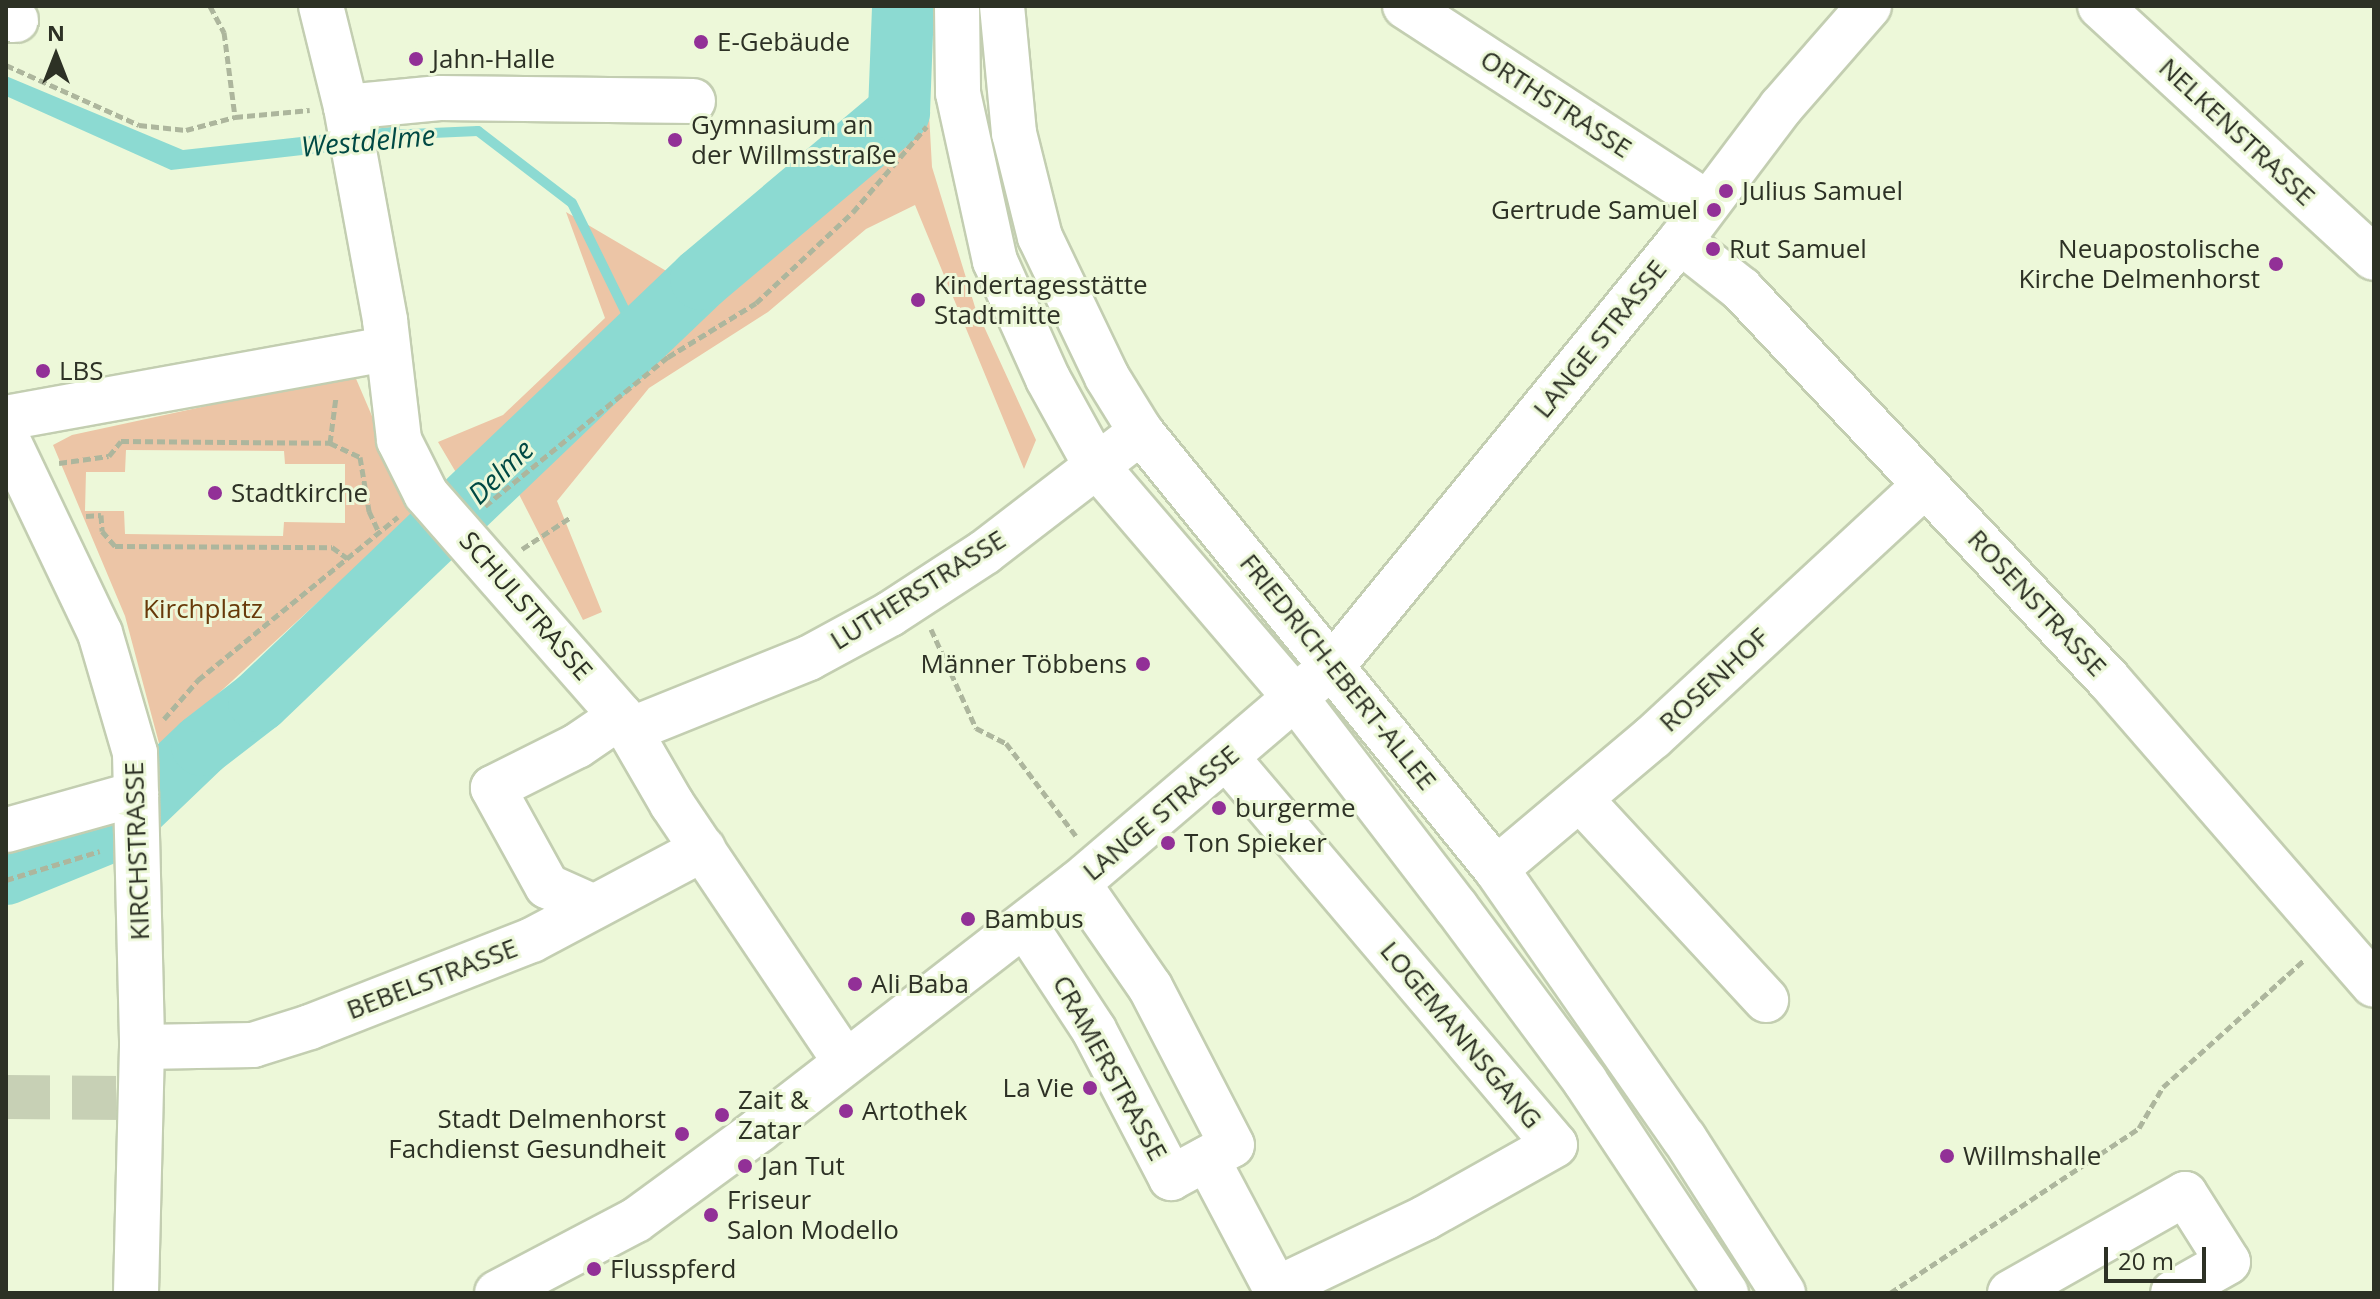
<!DOCTYPE html>
<html>
<head>
<meta charset="utf-8">
<style>
	body { margin:0 }
	#map { position:relative; width:2380px; height:1299px; overflow:hidden; background:#edf8d9; font-family:"Open Sans",sans-serif }
	div>[style] { position:absolute }
	.green>* { inset:0; background:#ecc5a6 }
	.water>* { inset:0; background:#8cdad2 }
	.stream>* { height:10px; margin:-5px; padding:0 5px; transform-origin:5px; border-radius:5px; background:#8cdad2 }
	.river>* { height:62px; margin:-31px; padding:0 31px; transform-origin:31px; border-radius:31px; background:#8cdad2 }
	.minor-tunnel>* { height:44px; margin-top:-22px; transform-origin:0; background:repeating-linear-gradient(90deg,#c7d0b5 0 44px,transparent 0 66px) }
	.path>* { height:5px; margin-top:-2.5px; transform-origin:0; background:repeating-linear-gradient(90deg,#adb69d 0 8px,transparent 0 12px) }
	.roads { filter:drop-shadow(2px 0 #c3ceb1) drop-shadow(-2px 0 #c3ceb1) drop-shadow(0 2px #c3ceb1) drop-shadow(0 -2px #c3ceb1) }
	.minor>* { height:44px; margin:-22px; padding:0 22px; transform-origin:22px; border-radius:22px; background:#fff }
	.major>* { height:44px; margin:-22px; padding:0 22px; transform-origin:22px; border-radius:22px; background:#fff }
	.dots>* { width:22px; height:22px; translate:-50% -50%; box-sizing:border-box; border:4px solid #edf8d9; border-radius:50% }
	span { translate:-50% -50%; white-space:nowrap; text-align:center; line-height:1.15; -webkit-text-stroke:6px #edf8d9; paint-order:stroke }
	.poi-label { font-size:26px; color:#2d3125 }
	.left { translate:0 -50%; text-align:left }
	.right { translate:-100% -50%; text-align:right }
	.street-label { font-size:26px; color:#2d3125 }
	.park-label { font-size:26px; color:#683a0a }
	.water-label { font-size:28px; color:#004944; font-style:italic }
	.frame { position:absolute; inset:0; border:8px solid #2d3125; pointer-events:none }
	.north { position:absolute; left:16px; top:16px; width:80px; height:80px; -webkit-text-stroke:6px #edf8d9; paint-order:stroke; rotate:0deg; font-size:22px; font-weight:700; line-height:32px; text-align:center; color:#2d3125 }
	.north::after { content:''; display:block; margin:auto; width:28px; height:36px; background:#2d3125; clip-path:polygon(50% 0,100% 100%,50% 72%,0 100%) }
	.scale { position:absolute; left:2104px; top:1247px; width:102px; height:36px; box-sizing:border-box; border:4px solid #2d3125; border-top:0; padding-left:10px; font-size:24px; line-height:28px; white-space:nowrap; color:#2d3125; -webkit-text-stroke:6px #edf8d9; paint-order:stroke }
</style>
</head>
<body>
<div id="map">
	<div class="green">
		<i style="clip-path:polygon(892px 6px,923px 6px,932px 167px,975px 307px,1036px 440px,1024px 469px,915px 205px,866px 229px,768px 312px,649px 388px,557px 501px,602px 612px,583px 620px,499px 455px,464px 486px,438px 442px,503px 415px,605px 318px,566px 212px,680px 279px,737px 238px,886px 108px)"></i>
		<i style="clip-path:polygon(evenodd,354px 374px,414px 514px,160px 747px,125px 616px,53px 445px,72px 435px,354px 374px,126px 450px,284px 451px,285px 464px,345px 464px,345px 523px,284px 522px,283px 536px,125px 534px,124px 511px,85px 511px,86px 472px,125px 472px,126px 450px)"></i>
	</div>
	<div class="water">
		<i style="clip-path:polygon(6px 76px,183px 150px,400px 126px,399px 144px,171px 170px,6px 96px)"></i>
	</div>
	<div class="stream">
		<i style="left:387px;top:135px;width:91px;rotate:-2.5deg"></i>
		<i style="left:478px;top:131px;width:118px;rotate:37.5deg"></i>
		<i style="left:572px;top:203px;width:149px;rotate:63.8deg"></i>
	</div>
	<div class="river">
		<i style="left:6px;top:874px;width:114px;rotate:-22.1deg"></i>
		<i style="left:112px;top:831px;width:124px;rotate:-43.7deg"></i>
		<i style="left:202px;top:745px;width:72px;rotate:-37.7deg"></i>
		<i style="left:259px;top:701px;width:611px;rotate:-43.67deg"></i>
		<i style="left:701px;top:279px;width:259px;rotate:-40.1deg"></i>
		<i style="left:899px;top:112px;width:106px;rotate:-87.8deg"></i>
	</div>
	<div class="minor-tunnel">
		<i style="left:6px;top:1097px;width:118px;rotate:0.5deg"></i>
	</div>
	<div class="path">
		<i style="left:210px;top:6px;width:30px;rotate:62deg"></i>
		<i style="left:224px;top:32px;width:86px;rotate:82.6deg"></i>
		<i style="left:6px;top:65px;width:146px;rotate:24.3deg"></i>
		<i style="left:139px;top:125px;width:47px;rotate:6.1deg"></i>
		<i style="left:186px;top:130px;width:51px;rotate:-14.9deg"></i>
		<i style="left:235px;top:117px;width:75px;rotate:-5.3deg"></i>
		<i style="left:330px;top:443px;width:46px;rotate:-82.6deg"></i>
		<i style="left:59px;top:463px;width:50px;rotate:-8deg"></i>
		<i style="left:109px;top:456px;width:19px;rotate:-51deg"></i>
		<i style="left:121px;top:441px;width:209px;rotate:0.5deg"></i>
		<i style="left:330px;top:443px;width:33px;rotate:25deg"></i>
		<i style="left:360px;top:457px;width:55px;rotate:80.5deg"></i>
		<i style="left:369px;top:511px;width:23px;rotate:65deg"></i>
		<i style="left:485px;top:506px;width:236px;rotate:-39.2deg"></i>
		<i style="left:668px;top:357px;width:103px;rotate:-31.5deg"></i>
		<i style="left:756px;top:303px;width:133px;rotate:-43.2deg"></i>
		<i style="left:853px;top:212px;width:113px;rotate:-49.3deg"></i>
		<i style="left:86px;top:516px;width:15px;rotate:-4deg"></i>
		<i style="left:101px;top:515px;width:16px;rotate:86deg"></i>
		<i style="left:102px;top:531px;width:20px;rotate:49deg"></i>
		<i style="left:115px;top:546px;width:217px;rotate:0.3deg"></i>
		<i style="left:332px;top:547px;width:19px;rotate:36deg"></i>
		<i style="left:522px;top:549px;width:59px;rotate:-33.1deg"></i>
		<i style="left:931px;top:629px;width:109px;rotate:65.6deg"></i>
		<i style="left:976px;top:728px;width:34px;rotate:27deg"></i>
		<i style="left:1006px;top:743px;width:116px;rotate:53deg"></i>
		<i style="left:164px;top:719px;width:52px;rotate:-48.9deg"></i>
		<i style="left:198px;top:680px;width:258px;rotate:-39.2deg"></i>
		<i style="left:6px;top:880px;width:98px;rotate:-17.1deg"></i>
		<i style="left:1890px;top:1293px;width:299px;rotate:-33.5deg"></i>
		<i style="left:2139px;top:1128px;width:48px;rotate:-59.7deg"></i>
		<i style="left:2163px;top:1087px;width:190px;rotate:-42deg"></i>
	</div>
	<div class="roads">
		<div class="minor">
			<i style="left:321px;top:6px;width:104px;rotate:76.1deg"></i>
			<i style="left:346px;top:107px;width:217px;rotate:79.6deg"></i>
			<i style="left:385px;top:320px;width:121px;rotate:83.3deg"></i>
			<i style="left:399px;top:440px;width:60px;rotate:63.4deg"></i>
			<i style="left:426px;top:494px;width:295px;rotate:48.7deg"></i>
			<i style="left:621px;top:716px;width:102px;rotate:59.9deg"></i>
			<i style="left:672px;top:804px;width:310px;rotate:56.1deg"></i>
			<i style="left:1405px;top:6px;width:361px;rotate:33.1deg"></i>
			<i style="left:2100px;top:6px;width:372px;rotate:42.6deg"></i>
			<i style="left:6px;top:19px;width:10px;rotate:6deg"></i>
			<i style="left:346px;top:107px;width:94px;rotate:-5.5deg"></i>
			<i style="left:440px;top:98px;width:253px;rotate:0.7deg"></i>
			<i style="left:1680px;top:241px;width:78px;rotate:38.2deg"></i>
			<i style="left:1741px;top:289px;width:536px;rotate:46.74deg"></i>
			<i style="left:2108px;top:679px;width:405px;rotate:49deg"></i>
			<i style="left:6px;top:418px;width:386px;rotate:-10.3deg"></i>
			<i style="left:6px;top:436px;width:218px;rotate:64.5deg"></i>
			<i style="left:100px;top:633px;width:125px;rotate:73.7deg"></i>
			<i style="left:135px;top:753px;width:294px;rotate:88.6deg"></i>
			<i style="left:142px;top:1047px;width:246px;rotate:91.4deg"></i>
			<i style="left:630px;top:730px;width:193px;rotate:-21.9deg"></i>
			<i style="left:809px;top:658px;width:92px;rotate:-28.5deg"></i>
			<i style="left:890px;top:614px;width:113px;rotate:-33.1deg"></i>
			<i style="left:985px;top:552px;width:197px;rotate:-37.6deg"></i>
			<i style="left:1227px;top:758px;width:507px;rotate:49.72deg"></i>
			<i style="left:1555px;top:1145px;width:149px;rotate:150.7deg"></i>
			<i style="left:1425px;top:1218px;width:165px;rotate:154.5deg"></i>
			<i style="left:1580px;top:799px;width:274px;rotate:47.2deg"></i>
			<i style="left:7px;top:830px;width:134px;rotate:-15.6deg"></i>
			<i style="left:1496px;top:869px;width:205px;rotate:-40.1deg"></i>
			<i style="left:1653px;top:737px;width:371px;rotate:-42.8deg"></i>
			<i style="left:592px;top:906px;width:49px;rotate:-156deg"></i>
			<i style="left:547px;top:886px;width:112px;rotate:-118.9deg"></i>
			<i style="left:493px;top:788px;width:94px;rotate:-26.6deg"></i>
			<i style="left:577px;top:746px;width:53px;rotate:-34.3deg"></i>
			<i style="left:1025px;top:925px;width:126px;rotate:56.7deg"></i>
			<i style="left:1094px;top:1030px;width:167px;rotate:62.5deg"></i>
			<i style="left:1171px;top:1178px;width:69px;rotate:-28.4deg"></i>
			<i style="left:1232px;top:1145px;width:178px;rotate:-117.4deg"></i>
			<i style="left:1150px;top:987px;width:126px;rotate:-124.7deg"></i>
			<i style="left:142px;top:1047px;width:111px;rotate:-1deg"></i>
			<i style="left:253px;top:1045px;width:60px;rotate:-17.5deg"></i>
			<i style="left:310px;top:1027px;width:238px;rotate:-21.4deg"></i>
			<i style="left:532px;top:940px;width:194px;rotate:-28deg"></i>
			<i style="left:1207px;top:1159px;width:152px;rotate:62.1deg"></i>
			<i style="left:497px;top:1293px;width:157px;rotate:-27.7deg"></i>
			<i style="left:636px;top:1220px;width:152px;rotate:-36.2deg"></i>
			<i style="left:759px;top:1130px;width:403px;rotate:-37.8deg"></i>
			<i style="left:1078px;top:883px;width:337px;rotate:-40.5deg"></i>
			<i style="left:1334px;top:664px;width:546px;rotate:-50.72deg"></i>
			<i style="left:1680px;top:241px;width:168px;rotate:-53deg"></i>
			<i style="left:1781px;top:107px;width:134px;rotate:-48.9deg"></i>
			<i style="left:2010px;top:1293px;width:201px;rotate:-29.5deg"></i>
			<i style="left:2185px;top:1194px;width:80px;rotate:57.7deg"></i>
			<i style="left:2228px;top:1262px;width:63px;rotate:150.6deg"></i>
		</div>
		<div class="major">
			<i style="left:957px;top:6px;width:87px;rotate:89.3deg"></i>
			<i style="left:958px;top:93px;width:172px;rotate:77.6deg"></i>
			<i style="left:995px;top:261px;width:129px;rotate:65.8deg"></i>
			<i style="left:1048px;top:379px;width:97px;rotate:61.1deg"></i>
			<i style="left:1095px;top:464px;width:306px;rotate:49.4deg"></i>
			<i style="left:1294px;top:696px;width:266px;rotate:52.5deg"></i>
			<i style="left:1456px;top:907px;width:217px;rotate:53.4deg"></i>
			<i style="left:1585px;top:1081px;width:255px;rotate:56.4deg"></i>
			<i style="left:1002px;top:6px;width:128px;rotate:84.6deg"></i>
			<i style="left:1014px;top:133px;width:107px;rotate:76deg"></i>
			<i style="left:1040px;top:237px;width:155px;rotate:64.4deg"></i>
			<i style="left:1107px;top:377px;width:65px;rotate:58.3deg"></i>
			<i style="left:1141px;top:432px;width:563px;rotate:50.91deg"></i>
			<i style="left:1496px;top:869px;width:328px;rotate:55.1deg"></i>
			<i style="left:1684px;top:1138px;width:184px;rotate:57.4deg"></i>
		</div>
	</div>
	<div class="dots">
		<i style="left:701px;top:42px;background:#923097"></i>
		<i style="left:416px;top:59px;background:#923097"></i>
		<i style="left:675px;top:140px;background:#923097"></i>
		<i style="left:1726px;top:191px;background:#923097"></i>
		<i style="left:1714px;top:210px;background:#923097"></i>
		<i style="left:1713px;top:249px;background:#923097"></i>
		<i style="left:2276px;top:264px;background:#923097"></i>
		<i style="left:918px;top:300px;background:#923097"></i>
		<i style="left:43px;top:371px;background:#923097"></i>
		<i style="left:215px;top:493px;background:#923097"></i>
		<i style="left:1143px;top:664px;background:#923097"></i>
		<i style="left:1219px;top:808px;background:#923097"></i>
		<i style="left:1168px;top:843px;background:#923097"></i>
		<i style="left:968px;top:919px;background:#923097"></i>
		<i style="left:855px;top:984px;background:#923097"></i>
		<i style="left:1090px;top:1088px;background:#923097"></i>
		<i style="left:846px;top:1111px;background:#923097"></i>
		<i style="left:722px;top:1115px;background:#923097"></i>
		<i style="left:682px;top:1134px;background:#923097"></i>
		<i style="left:1947px;top:1156px;background:#923097"></i>
		<i style="left:745px;top:1166px;background:#923097"></i>
		<i style="left:711px;top:1215px;background:#923097"></i>
		<i style="left:594px;top:1269px;background:#923097"></i>
	</div>
	<div class="poi-label">
		<span class="left" style="left:717px;top:42px">E-Gebäude</span>
		<span class="left" style="left:432px;top:59px">Jahn-Halle</span>
		<span class="left" style="left:691px;top:140px">Gymnasium an<br>der Willmsstraße</span>
		<span class="left" style="left:1742px;top:191px">Julius Samuel</span>
		<span class="right" style="left:1698px;top:210px">Gertrude Samuel</span>
		<span class="left" style="left:1729px;top:249px">Rut Samuel</span>
		<span class="right" style="left:2260px;top:264px">Neuapostolische<br>Kirche Delmenhorst</span>
		<span class="left" style="left:934px;top:300px">Kindertagesstätte<br>Stadtmitte</span>
		<span class="left" style="left:59px;top:371px">LBS</span>
		<span class="left" style="left:231px;top:493px">Stadtkirche</span>
		<span class="right" style="left:1127px;top:664px">Männer Többens</span>
		<span class="left" style="left:1235px;top:808px">burgerme</span>
		<span class="left" style="left:1184px;top:843px">Ton Spieker</span>
		<span class="left" style="left:984px;top:919px">Bambus</span>
		<span class="left" style="left:871px;top:984px">Ali Baba</span>
		<span class="right" style="left:1074px;top:1088px">La Vie</span>
		<span class="left" style="left:738px;top:1115px">Zait &amp;<br>Zatar</span>
		<span class="left" style="left:862px;top:1111px">Artothek</span>
		<span class="right" style="left:666px;top:1134px">Stadt Delmenhorst<br>Fachdienst Gesundheit</span>
		<span class="left" style="left:1963px;top:1156px">Willmshalle</span>
		<span class="left" style="left:761px;top:1166px">Jan Tut</span>
		<span class="left" style="left:727px;top:1215px">Friseur<br>Salon Modello</span>
		<span class="left" style="left:610px;top:1269px">Flusspferd</span>
	</div>
	<div class="street-label">
		<span style="left:1556px;top:104px;rotate:33deg">ORTHSTRASSE</span>
		<span style="left:2237px;top:132px;rotate:43deg">NELKENSTRASSE</span>
		<span style="left:1600px;top:339px;rotate:-51deg">LANGE STRASSE</span>
		<span style="left:918px;top:590px;rotate:-32deg">LUTHERSTRASSE</span>
		<span style="left:2037px;top:603px;rotate:47deg">ROSENSTRASSE</span>
		<span style="left:526px;top:606px;rotate:49deg">SCHULSTRASSE</span>
		<span style="left:1338px;top:672px;rotate:51deg">FRIEDRICH-EBERT-ALLEE</span>
		<span style="left:1714px;top:680px;rotate:-43deg">ROSENHOF</span>
		<span style="left:1161px;top:813px;rotate:-40deg">LANGE STRASSE</span>
		<span style="left:137px;top:851px;rotate:-92deg">KIRCHSTRASSE</span>
		<span style="left:432px;top:979px;rotate:-21deg">BEBELSTRASSE</span>
		<span style="left:1461px;top:1035px;rotate:50deg">LOGEMANNSGANG</span>
		<span style="left:1110px;top:1068px;rotate:61deg">CRAMERSTRASSE</span>
	</div>
	<div class="park-label">
		<span style="left:203px;top:609px">Kirchplatz</span>
	</div>
	<div class="water-label">
		<span style="left:368px;top:140px;rotate:-5deg">Westdelme</span>
		<span style="left:500px;top:471px;rotate:-44deg">Delme</span>
	</div>
	<div class="frame"></div>
	<div class="north">N</div>
	<div class="scale">20 m</div>
</div>
</body>
</html>
